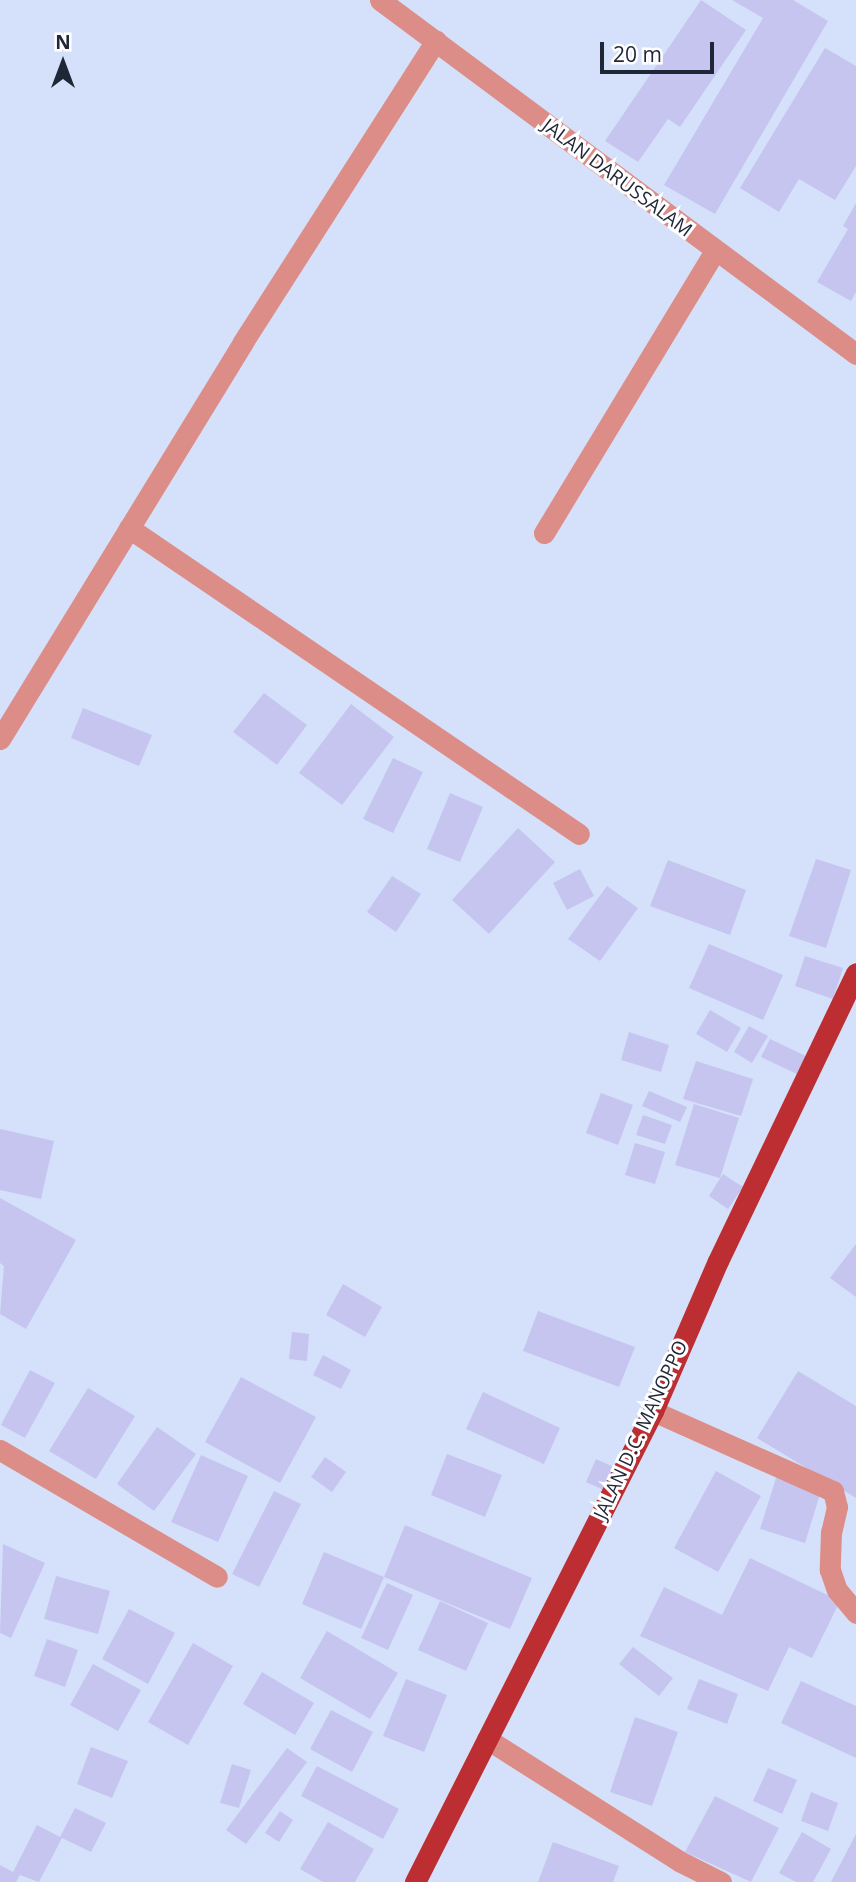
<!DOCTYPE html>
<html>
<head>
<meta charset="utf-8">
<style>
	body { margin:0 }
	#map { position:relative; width:856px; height:1882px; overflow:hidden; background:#d5e1fa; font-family:"Open Sans",sans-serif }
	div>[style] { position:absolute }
	.building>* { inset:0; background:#c5c5f0 }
	.minor>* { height:21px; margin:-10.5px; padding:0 10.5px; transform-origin:10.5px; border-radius:10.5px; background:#dc8d87 }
	.tertiary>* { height:21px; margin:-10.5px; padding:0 10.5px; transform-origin:10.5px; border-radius:10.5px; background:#dc8d87 }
	.trunk>* { height:21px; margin:-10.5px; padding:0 10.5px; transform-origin:10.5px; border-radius:10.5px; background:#bc2e32 }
	span { translate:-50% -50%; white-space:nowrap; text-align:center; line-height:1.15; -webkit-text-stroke:6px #fff; paint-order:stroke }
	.street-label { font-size:19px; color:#1f2635 }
	.north { position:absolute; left:28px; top:28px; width:70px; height:70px; -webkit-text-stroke:5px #fff; paint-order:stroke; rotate:0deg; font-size:19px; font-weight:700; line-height:28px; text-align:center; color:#1f2635 }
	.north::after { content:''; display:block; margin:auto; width:24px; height:32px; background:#1f2635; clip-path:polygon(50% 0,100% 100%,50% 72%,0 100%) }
	.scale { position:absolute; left:600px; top:42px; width:114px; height:32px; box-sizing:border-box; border:4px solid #1f2635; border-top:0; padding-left:9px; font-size:21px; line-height:24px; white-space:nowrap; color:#1f2635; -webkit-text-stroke:5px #fff; paint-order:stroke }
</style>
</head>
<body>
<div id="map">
	<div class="building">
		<i style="clip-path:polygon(701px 0,746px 30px,680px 127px,668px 119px,638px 162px,605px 141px)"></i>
		<i style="clip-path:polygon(732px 0,793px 0,828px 21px,715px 214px,664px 185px,763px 18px)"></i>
		<i style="clip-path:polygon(825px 48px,856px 66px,856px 166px,835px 200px,799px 179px,779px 212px,740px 188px)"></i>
		<i style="clip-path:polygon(856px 203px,856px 292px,851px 301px,817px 282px,848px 229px,843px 226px)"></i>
		<i style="clip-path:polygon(264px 693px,307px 725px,277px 765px,233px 732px)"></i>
		<i style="clip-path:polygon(351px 704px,394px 737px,342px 805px,299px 773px)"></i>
		<i style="clip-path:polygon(83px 708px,152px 735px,139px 766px,71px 738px)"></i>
		<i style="clip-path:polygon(393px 758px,423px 772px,393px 833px,363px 819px)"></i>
		<i style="clip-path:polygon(450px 793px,483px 807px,460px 862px,427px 849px)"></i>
		<i style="clip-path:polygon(518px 828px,555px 862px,489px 934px,452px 900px)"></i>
		<i style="clip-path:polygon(816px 859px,851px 870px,826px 948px,789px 936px)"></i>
		<i style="clip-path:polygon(668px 860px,746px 890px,730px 935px,650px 906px)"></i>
		<i style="clip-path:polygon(580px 869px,594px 896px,567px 910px,553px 883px)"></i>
		<i style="clip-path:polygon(392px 876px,421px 894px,396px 932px,367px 912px)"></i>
		<i style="clip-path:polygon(607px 886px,638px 908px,600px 961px,568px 939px)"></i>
		<i style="clip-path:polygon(709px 944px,783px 975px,763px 1020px,689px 988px)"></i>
		<i style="clip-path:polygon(805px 956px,843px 968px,833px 999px,795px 986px)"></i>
		<i style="clip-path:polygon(710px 1010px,741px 1028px,727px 1052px,696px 1034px)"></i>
		<i style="clip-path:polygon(749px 1026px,768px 1036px,752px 1063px,734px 1052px)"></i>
		<i style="clip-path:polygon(629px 1032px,669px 1045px,661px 1072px,621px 1060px)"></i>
		<i style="clip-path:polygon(770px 1039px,810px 1058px,801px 1076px,761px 1057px)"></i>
		<i style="clip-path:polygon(696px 1061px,753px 1079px,741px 1116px,683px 1099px)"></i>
		<i style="clip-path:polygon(649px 1091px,687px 1107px,680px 1122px,642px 1106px)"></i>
		<i style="clip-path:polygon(601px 1093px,633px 1105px,618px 1145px,586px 1133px)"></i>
		<i style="clip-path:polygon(694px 1104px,739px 1118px,720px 1178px,675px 1165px)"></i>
		<i style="clip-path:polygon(643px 1115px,672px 1125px,665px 1144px,636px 1135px)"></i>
		<i style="clip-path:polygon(0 1129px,54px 1141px,41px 1199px,0 1190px)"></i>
		<i style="clip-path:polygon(635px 1143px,665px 1152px,655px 1184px,625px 1175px)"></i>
		<i style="clip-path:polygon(723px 1174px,743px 1187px,728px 1209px,709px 1196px)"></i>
		<i style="clip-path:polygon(0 1198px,76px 1240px,26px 1329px,0 1314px,4px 1266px,0 1263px)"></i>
		<i style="clip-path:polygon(856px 1244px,856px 1297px,830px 1278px)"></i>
		<i style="clip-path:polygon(343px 1284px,382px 1307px,365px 1337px,326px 1315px)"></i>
		<i style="clip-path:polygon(538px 1311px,635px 1347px,619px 1387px,523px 1351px)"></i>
		<i style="clip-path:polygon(292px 1332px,309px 1334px,307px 1361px,289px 1359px)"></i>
		<i style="clip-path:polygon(323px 1355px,351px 1370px,341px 1389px,313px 1375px)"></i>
		<i style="clip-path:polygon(30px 1370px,55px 1383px,25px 1438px,1px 1425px)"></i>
		<i style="clip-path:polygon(798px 1371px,856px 1406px,856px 1498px,757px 1438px)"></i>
		<i style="clip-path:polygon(241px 1377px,316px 1417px,280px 1483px,205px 1442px)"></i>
		<i style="clip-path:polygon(88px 1388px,135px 1416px,96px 1479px,49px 1451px)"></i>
		<i style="clip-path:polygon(483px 1392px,560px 1428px,544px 1464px,466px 1429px)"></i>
		<i style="clip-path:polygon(157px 1427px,196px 1454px,154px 1511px,117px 1484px)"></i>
		<i style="clip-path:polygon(447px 1454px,502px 1475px,485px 1517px,431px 1495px)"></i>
		<i style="clip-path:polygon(201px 1455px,248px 1476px,218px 1542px,171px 1522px)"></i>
		<i style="clip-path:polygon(325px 1457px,346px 1472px,332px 1492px,311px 1477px)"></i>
		<i style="clip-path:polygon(596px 1459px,616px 1468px,606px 1491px,586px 1482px)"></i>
		<i style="clip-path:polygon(716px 1471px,761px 1496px,718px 1572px,674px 1548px)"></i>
		<i style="clip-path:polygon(776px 1478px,821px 1491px,805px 1543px,760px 1529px)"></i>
		<i style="clip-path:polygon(274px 1491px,301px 1504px,259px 1587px,232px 1574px)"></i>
		<i style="clip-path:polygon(405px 1525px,532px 1578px,510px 1629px,384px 1577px,361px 1629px,302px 1604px,324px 1552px,384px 1577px)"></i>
		<i style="clip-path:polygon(3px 1544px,45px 1563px,11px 1638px,0 1633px)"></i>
		<i style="clip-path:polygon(750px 1558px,840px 1601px,812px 1658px,789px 1647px,768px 1691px,640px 1636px,664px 1587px,722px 1615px)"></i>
		<i style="clip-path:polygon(56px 1576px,110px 1591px,98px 1634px,44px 1619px)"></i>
		<i style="clip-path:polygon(387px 1583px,413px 1595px,388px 1650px,361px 1638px)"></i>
		<i style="clip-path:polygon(440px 1601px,488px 1623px,466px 1671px,418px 1650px)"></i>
		<i style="clip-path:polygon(129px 1609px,175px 1633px,148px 1684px,102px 1659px)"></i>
		<i style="clip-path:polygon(327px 1631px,398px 1673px,370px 1719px,300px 1678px)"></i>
		<i style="clip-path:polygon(47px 1639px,78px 1650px,65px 1687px,34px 1676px)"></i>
		<i style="clip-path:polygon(193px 1643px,233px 1666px,188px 1745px,148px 1722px)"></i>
		<i style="clip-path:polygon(633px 1647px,673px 1678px,659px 1696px,619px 1664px)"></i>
		<i style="clip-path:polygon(93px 1664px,141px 1690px,118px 1731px,70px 1705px)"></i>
		<i style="clip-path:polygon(262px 1672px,314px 1703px,295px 1735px,243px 1704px)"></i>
		<i style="clip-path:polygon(406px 1679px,447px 1695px,424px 1752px,383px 1736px)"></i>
		<i style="clip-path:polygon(699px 1679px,738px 1694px,727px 1724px,687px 1709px)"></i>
		<i style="clip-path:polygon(801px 1681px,856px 1706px,856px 1758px,781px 1723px)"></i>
		<i style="clip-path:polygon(331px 1710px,373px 1732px,352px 1772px,310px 1749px)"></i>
		<i style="clip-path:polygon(635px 1717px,678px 1732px,652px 1806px,610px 1792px)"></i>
		<i style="clip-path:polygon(91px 1747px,128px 1761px,112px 1798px,77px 1784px)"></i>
		<i style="clip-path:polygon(287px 1748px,307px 1762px,246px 1844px,226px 1830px)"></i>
		<i style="clip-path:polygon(232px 1764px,251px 1770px,239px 1808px,220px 1803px)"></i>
		<i style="clip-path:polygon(317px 1766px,399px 1809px,383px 1839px,301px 1796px)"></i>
		<i style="clip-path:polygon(768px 1768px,797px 1780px,782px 1814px,753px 1801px)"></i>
		<i style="clip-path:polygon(811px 1792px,838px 1803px,828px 1831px,801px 1821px)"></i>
		<i style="clip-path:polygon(715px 1796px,779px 1828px,751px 1882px,685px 1852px)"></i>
		<i style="clip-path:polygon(75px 1808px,106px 1823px,91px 1852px,62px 1838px,39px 1882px,20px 1875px,16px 1882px,0 1882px,0 1865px,13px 1872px,37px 1825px,60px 1837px)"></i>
		<i style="clip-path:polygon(280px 1811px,293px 1820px,279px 1842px,265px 1833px)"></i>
		<i style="clip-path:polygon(328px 1822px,374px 1849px,355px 1882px,323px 1882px,300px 1869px)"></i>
		<i style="clip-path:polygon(802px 1832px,831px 1849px,813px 1882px,796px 1882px,779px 1873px)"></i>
		<i style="clip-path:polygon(856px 1834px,856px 1882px,831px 1882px)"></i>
		<i style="clip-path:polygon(553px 1842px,619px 1866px,613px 1882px,538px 1882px)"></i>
	</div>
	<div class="minor">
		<i style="left:129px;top:528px;width:544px;rotate:34.22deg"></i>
		<i style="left:544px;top:533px;width:328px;rotate:-58.8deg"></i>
		<i style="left:0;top:739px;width:465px;rotate:-58.5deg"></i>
		<i style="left:243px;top:342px;width:358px;rotate:-57.4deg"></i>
		<i style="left:653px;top:1411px;width:197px;rotate:24deg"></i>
		<i style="left:833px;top:1491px;width:16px;rotate:76deg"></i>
		<i style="left:837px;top:1507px;width:26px;rotate:103deg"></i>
		<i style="left:831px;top:1532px;width:38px;rotate:92deg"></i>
		<i style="left:830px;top:1570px;width:21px;rotate:71deg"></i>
		<i style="left:837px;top:1590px;width:30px;rotate:50deg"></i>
		<i style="left:0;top:1450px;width:251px;rotate:30.3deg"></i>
		<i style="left:487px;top:1739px;width:227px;rotate:32.4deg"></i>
		<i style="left:679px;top:1861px;width:47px;rotate:26.6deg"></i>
	</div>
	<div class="tertiary">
		<i style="left:380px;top:0;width:593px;rotate:36.64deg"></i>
	</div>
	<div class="trunk">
		<i style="left:415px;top:1882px;width:528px;rotate:-63.19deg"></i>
		<i style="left:653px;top:1411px;width:163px;rotate:-66.6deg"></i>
		<i style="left:718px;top:1261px;width:319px;rotate:-64.4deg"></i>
	</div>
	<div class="street-label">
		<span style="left:617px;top:178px;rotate:37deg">JALAN DARUSSALAM</span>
		<span style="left:641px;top:1430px;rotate:-65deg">JALAN D.C. MANOPPO</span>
	</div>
	<div class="north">N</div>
	<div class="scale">20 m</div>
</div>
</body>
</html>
